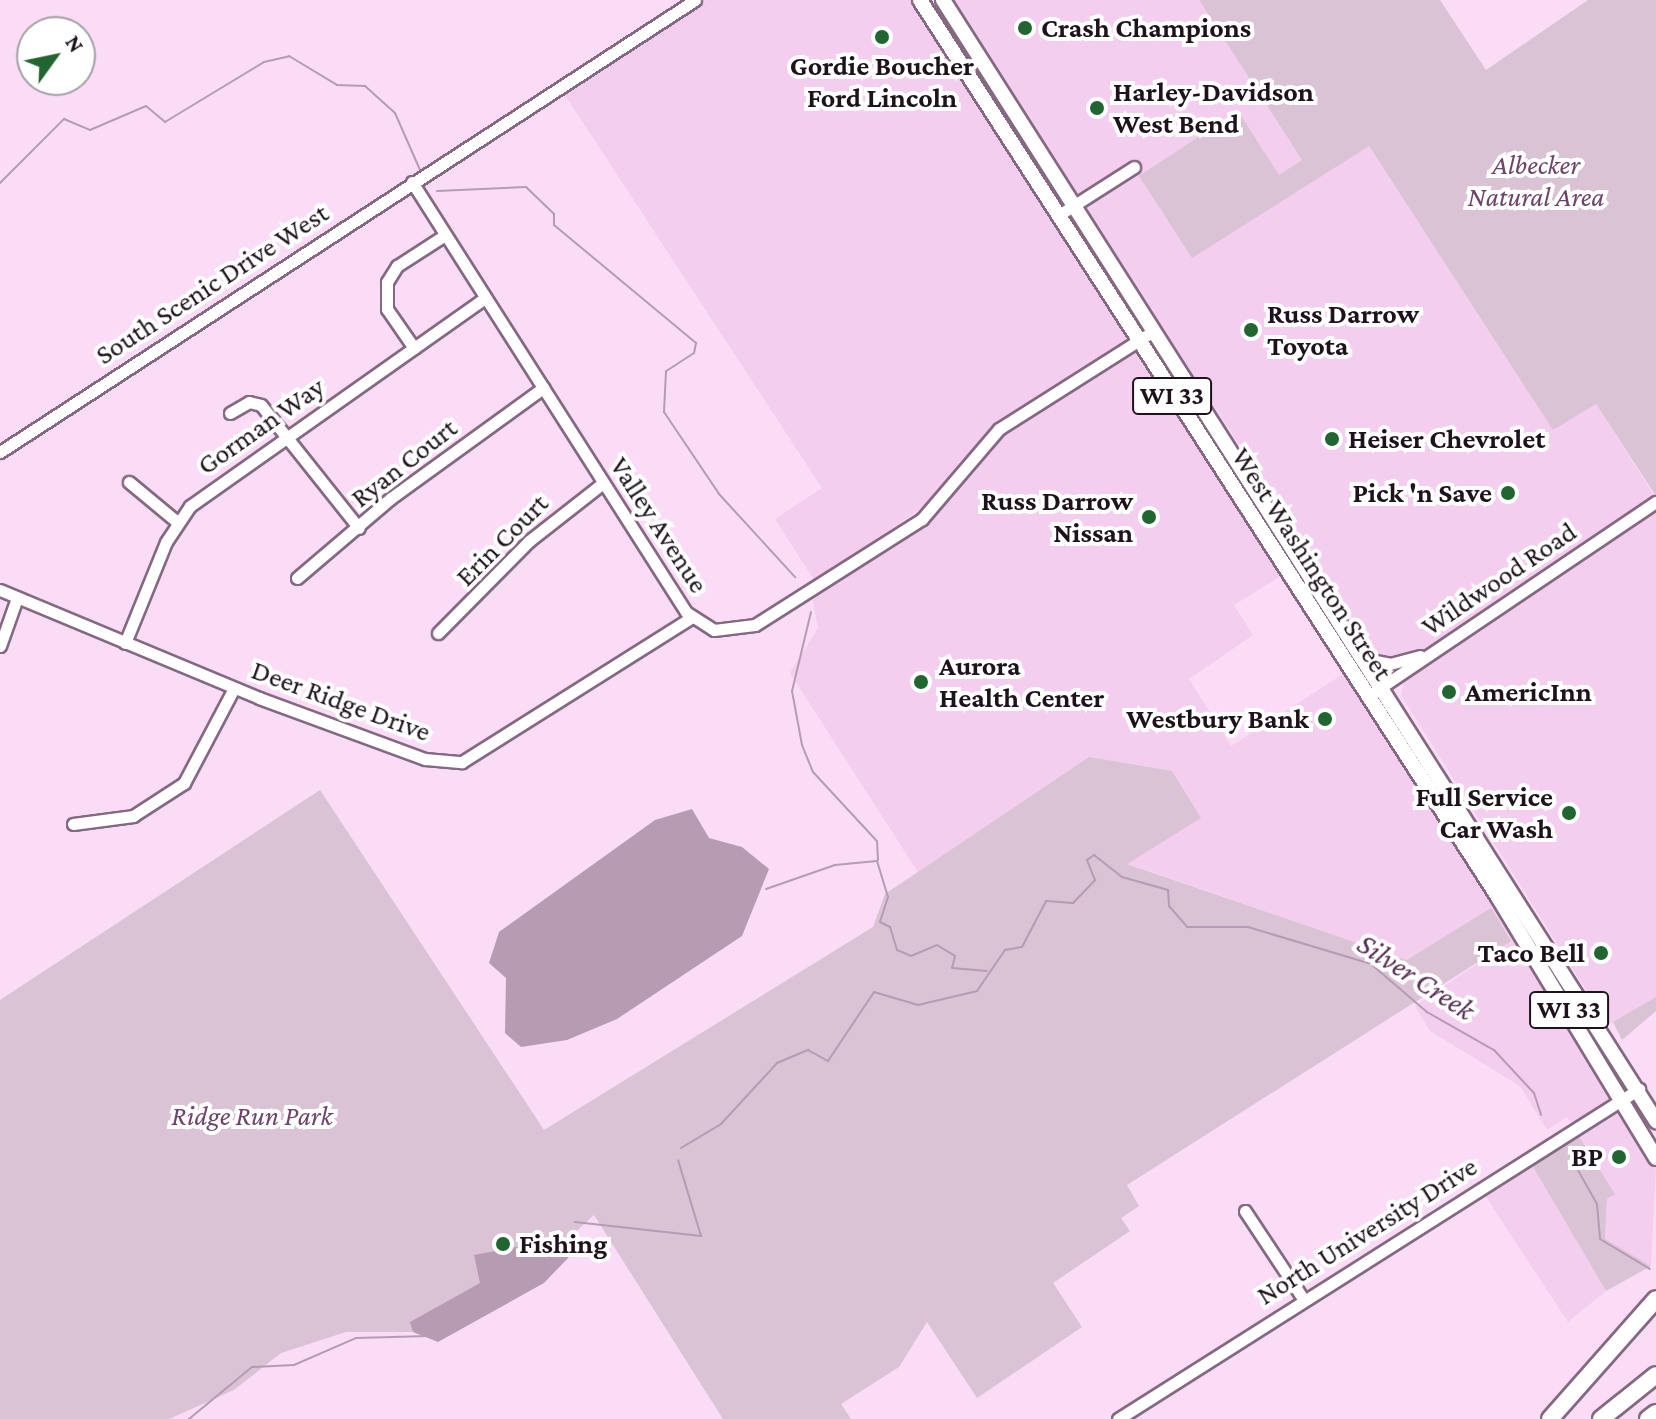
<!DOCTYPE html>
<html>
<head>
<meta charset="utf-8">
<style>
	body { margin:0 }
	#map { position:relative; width:1656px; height:1419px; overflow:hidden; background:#fadcf6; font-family:"Crimson Pro",serif }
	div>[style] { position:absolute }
	.built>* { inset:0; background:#f3ceee }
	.green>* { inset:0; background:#d9c3d5 }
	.water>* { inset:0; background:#b79bb3 }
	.stream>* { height:2px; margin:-1px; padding:0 1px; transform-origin:1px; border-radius:1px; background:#b79bb3 }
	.roads { filter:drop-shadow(2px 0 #846980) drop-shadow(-2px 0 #846980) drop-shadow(0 2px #846980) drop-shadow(0 -2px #846980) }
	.minor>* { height:11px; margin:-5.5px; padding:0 5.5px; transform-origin:5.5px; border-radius:5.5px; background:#fff }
	.major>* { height:14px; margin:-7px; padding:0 7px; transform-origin:7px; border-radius:7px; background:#fff }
	.highway>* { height:16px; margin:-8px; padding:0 8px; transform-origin:8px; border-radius:8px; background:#fff }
	.dots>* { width:22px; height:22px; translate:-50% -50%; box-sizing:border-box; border:4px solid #fff; border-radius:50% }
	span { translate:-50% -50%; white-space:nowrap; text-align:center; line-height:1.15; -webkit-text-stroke:8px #fff; paint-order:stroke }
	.shield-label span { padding:2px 6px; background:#fff; border:2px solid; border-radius:6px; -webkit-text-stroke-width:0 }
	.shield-label { font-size:26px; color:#1e131c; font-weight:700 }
	.poi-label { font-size:28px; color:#1e131c; font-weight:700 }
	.left { translate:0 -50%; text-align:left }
	.right { translate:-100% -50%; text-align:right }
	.park-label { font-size:28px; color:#6d4468; font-style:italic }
	.street-label { font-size:28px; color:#1e131c }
	.water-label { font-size:30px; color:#573053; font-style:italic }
	.north { position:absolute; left:16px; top:16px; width:80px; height:80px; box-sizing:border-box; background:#fff; border:2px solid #a5a1a4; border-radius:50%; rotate:57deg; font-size:22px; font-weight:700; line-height:32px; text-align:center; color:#1e131c }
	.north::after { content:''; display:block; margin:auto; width:28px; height:36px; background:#216530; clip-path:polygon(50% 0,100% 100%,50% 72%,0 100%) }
</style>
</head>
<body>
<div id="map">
	<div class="built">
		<i style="clip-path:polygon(evenodd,706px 0,915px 0,1101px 299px,1284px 574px,1234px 605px,1253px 635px,1189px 679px,1231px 746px,1348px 671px,1656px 1165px,1651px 1266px,1605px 1239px,1607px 1199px,1615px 1194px,1567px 1117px,1547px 1130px,1520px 1086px,1430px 1031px,1415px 1006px,1511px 941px,1407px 960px,1126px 863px,1200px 818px,1089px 757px,918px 872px,790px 673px,818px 628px,812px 597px,821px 591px,775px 519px,822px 488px,563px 92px,706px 0,960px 461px,971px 467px,954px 495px,887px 546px,881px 536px,934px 499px,960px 461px)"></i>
		<i style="clip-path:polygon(948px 0,1199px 0,1302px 160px,1192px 257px,1368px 145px,1553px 429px,1596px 404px,1655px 497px,1432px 646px,1390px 662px,1379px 658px)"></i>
		<i style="clip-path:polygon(1656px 511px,1656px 997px,1608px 1025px,1401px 695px,1404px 681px,1434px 657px)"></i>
		<i style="clip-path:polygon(1529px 1160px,1606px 1291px,1568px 1322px,1482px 1191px)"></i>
	</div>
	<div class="green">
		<i style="clip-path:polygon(1199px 0,1440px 0,1486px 70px,1588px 0,1656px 0,1656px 496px,1596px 404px,1553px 430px,1369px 146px,1192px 258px,1139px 176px,1238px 111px,1279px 175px,1302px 160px)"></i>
		<i style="clip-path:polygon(1089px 757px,1172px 771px,1201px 818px,1127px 864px,1407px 960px,1491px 908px,1511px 941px,1127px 1185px,1139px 1206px,1121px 1218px,1130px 1231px,1053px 1283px,1082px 1327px,977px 1398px,927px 1322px,899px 1367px,841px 1404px,851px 1419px,723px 1419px,594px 1215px,544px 1261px,442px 1332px,346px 1332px,281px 1353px,234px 1390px,169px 1419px,0 1419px,0 1000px,320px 790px,544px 1130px,873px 927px,885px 894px)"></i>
		<i style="clip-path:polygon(1656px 997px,1656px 1011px,1622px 1040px,1613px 1022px)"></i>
		<i style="clip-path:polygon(1575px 1130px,1615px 1194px,1607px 1199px,1605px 1239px,1651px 1266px,1606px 1291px,1529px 1160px)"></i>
	</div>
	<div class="water">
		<i style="clip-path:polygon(692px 809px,709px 838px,742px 847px,769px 869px,742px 936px,617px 1019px,567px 1040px,521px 1047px,505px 1033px,506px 978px,489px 963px,499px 932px,655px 820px)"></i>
		<i style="clip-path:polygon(527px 1245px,569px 1257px,544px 1283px,438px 1342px,413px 1332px,410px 1322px,480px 1283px,474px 1255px)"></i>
	</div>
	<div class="stream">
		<i style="left:0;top:183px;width:91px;rotate:-45deg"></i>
		<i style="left:64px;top:119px;width:28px;rotate:23deg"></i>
		<i style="left:90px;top:130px;width:61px;rotate:-23.2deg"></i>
		<i style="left:146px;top:106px;width:25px;rotate:40deg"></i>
		<i style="left:165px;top:122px;width:116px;rotate:-31.2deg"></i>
		<i style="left:264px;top:62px;width:26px;rotate:-13deg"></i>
		<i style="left:289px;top:56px;width:56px;rotate:31.1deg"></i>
		<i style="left:337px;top:85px;width:28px;rotate:2deg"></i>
		<i style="left:365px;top:86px;width:40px;rotate:42deg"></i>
		<i style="left:395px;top:113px;width:62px;rotate:66.3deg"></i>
		<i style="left:437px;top:191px;width:89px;rotate:-2.6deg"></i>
		<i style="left:526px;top:187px;width:39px;rotate:44deg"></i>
		<i style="left:554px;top:214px;width:11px;rotate:90deg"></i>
		<i style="left:554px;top:225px;width:185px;rotate:39.7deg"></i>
		<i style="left:696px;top:343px;width:10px;rotate:101deg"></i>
		<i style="left:694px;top:353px;width:33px;rotate:147deg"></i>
		<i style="left:666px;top:371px;width:41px;rotate:92.8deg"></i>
		<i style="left:664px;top:412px;width:99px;rotate:56.1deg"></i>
		<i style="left:719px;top:494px;width:113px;rotate:47.5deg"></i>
		<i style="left:811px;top:612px;width:81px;rotate:103.5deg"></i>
		<i style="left:792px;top:691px;width:55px;rotate:79.5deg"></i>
		<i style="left:802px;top:745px;width:29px;rotate:68deg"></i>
		<i style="left:813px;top:772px;width:94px;rotate:47.2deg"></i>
		<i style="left:877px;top:841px;width:19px;rotate:87deg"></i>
		<i style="left:766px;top:889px;width:73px;rotate:-19.2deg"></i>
		<i style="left:835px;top:865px;width:42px;rotate:-5.4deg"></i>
		<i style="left:877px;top:861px;width:38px;rotate:73deg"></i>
		<i style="left:888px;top:897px;width:26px;rotate:108deg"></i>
		<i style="left:880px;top:922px;width:11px;rotate:27deg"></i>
		<i style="left:890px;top:927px;width:24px;rotate:73deg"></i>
		<i style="left:897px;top:950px;width:15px;rotate:23deg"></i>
		<i style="left:911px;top:956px;width:28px;rotate:-23deg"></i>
		<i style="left:937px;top:945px;width:21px;rotate:31deg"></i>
		<i style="left:955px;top:956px;width:12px;rotate:104deg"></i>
		<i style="left:952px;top:968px;width:35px;rotate:5deg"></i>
		<i style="left:681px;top:1148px;width:47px;rotate:-31deg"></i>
		<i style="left:721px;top:1124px;width:83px;rotate:-47.4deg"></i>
		<i style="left:777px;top:1063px;width:34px;rotate:-23deg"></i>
		<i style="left:808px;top:1050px;width:23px;rotate:29deg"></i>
		<i style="left:828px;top:1061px;width:83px;rotate:-56.3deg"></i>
		<i style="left:874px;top:992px;width:46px;rotate:16.5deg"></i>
		<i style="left:918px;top:1005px;width:61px;rotate:-13.3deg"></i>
		<i style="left:977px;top:991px;width:50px;rotate:-55.7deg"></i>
		<i style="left:1005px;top:950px;width:17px;rotate:-10deg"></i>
		<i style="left:1022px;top:947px;width:52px;rotate:-62.4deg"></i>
		<i style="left:1046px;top:901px;width:27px;rotate:4deg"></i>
		<i style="left:1073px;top:903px;width:32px;rotate:-46deg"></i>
		<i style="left:1095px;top:880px;width:22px;rotate:-112deg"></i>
		<i style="left:1087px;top:860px;width:9px;rotate:-36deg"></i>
		<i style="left:1094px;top:855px;width:36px;rotate:38deg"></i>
		<i style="left:1122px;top:877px;width:48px;rotate:15.8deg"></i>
		<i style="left:1168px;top:890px;width:16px;rotate:86deg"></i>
		<i style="left:1169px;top:906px;width:28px;rotate:49deg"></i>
		<i style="left:1187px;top:927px;width:61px"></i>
		<i style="left:1248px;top:927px;width:128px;rotate:16.7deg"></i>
		<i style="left:1371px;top:964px;width:74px;rotate:40.6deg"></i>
		<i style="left:1427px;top:1012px;width:77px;rotate:29.6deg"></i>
		<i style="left:1494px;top:1050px;width:59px;rotate:47.1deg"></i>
		<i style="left:1534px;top:1093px;width:23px;rotate:72deg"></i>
		<i style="left:1570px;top:1156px;width:55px;rotate:60.6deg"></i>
		<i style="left:1597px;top:1204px;width:35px;rotate:85deg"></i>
		<i style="left:1600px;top:1239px;width:58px;rotate:31deg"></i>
		<i style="left:575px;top:1222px;width:127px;rotate:6.3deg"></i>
		<i style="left:701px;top:1236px;width:79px;rotate:-106.8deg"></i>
		<i style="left:549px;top:1252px;width:9px;rotate:-32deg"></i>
		<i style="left:189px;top:1419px;width:82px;rotate:-39.5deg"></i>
		<i style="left:252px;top:1367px;width:42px;rotate:-2.7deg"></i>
		<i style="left:294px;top:1365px;width:68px;rotate:-23.5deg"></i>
		<i style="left:356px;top:1338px;width:73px;rotate:-1.6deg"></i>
	</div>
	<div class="roads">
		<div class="minor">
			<i style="left:412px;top:182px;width:510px;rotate:57.49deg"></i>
			<i style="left:686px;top:612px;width:33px;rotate:33deg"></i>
			<i style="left:714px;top:630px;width:41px;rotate:-7deg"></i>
			<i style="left:755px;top:625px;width:198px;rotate:-32.4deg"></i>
			<i style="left:922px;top:519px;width:118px;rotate:-49.5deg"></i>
			<i style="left:999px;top:429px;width:181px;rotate:-32.4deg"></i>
			<i style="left:1059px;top:215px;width:89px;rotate:-32.6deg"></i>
			<i style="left:414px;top:348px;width:47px;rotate:-124.7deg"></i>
			<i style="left:387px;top:309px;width:27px;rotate:-90deg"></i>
			<i style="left:387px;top:282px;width:19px;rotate:-58deg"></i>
			<i style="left:397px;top:266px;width:57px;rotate:-32.9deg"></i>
			<i style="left:230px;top:413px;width:22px;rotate:-30deg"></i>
			<i style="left:249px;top:402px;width:12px;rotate:14deg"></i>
			<i style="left:261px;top:405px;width:157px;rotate:51.5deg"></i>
			<i style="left:0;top:452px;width:829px;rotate:-33.04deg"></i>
			<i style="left:129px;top:482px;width:61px;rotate:39.7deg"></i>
			<i style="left:297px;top:578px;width:123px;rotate:-40.4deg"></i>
			<i style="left:391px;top:498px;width:188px;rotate:-35.9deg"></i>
			<i style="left:0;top:590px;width:281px;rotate:22.6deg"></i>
			<i style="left:259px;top:698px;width:177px;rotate:20.2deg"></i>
			<i style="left:425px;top:759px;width:37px;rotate:5deg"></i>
			<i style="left:462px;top:762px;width:271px;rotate:-32.2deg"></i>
			<i style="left:438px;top:633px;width:129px;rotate:-45.3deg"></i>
			<i style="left:529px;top:541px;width:94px;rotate:-38.1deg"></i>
			<i style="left:125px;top:643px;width:109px;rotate:-67.9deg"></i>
			<i style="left:166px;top:542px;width:43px;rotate:-56.3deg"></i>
			<i style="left:190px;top:506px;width:361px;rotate:-35.2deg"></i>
			<i style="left:0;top:646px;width:51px;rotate:-70.5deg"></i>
			<i style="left:1365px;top:659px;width:25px;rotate:11deg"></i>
			<i style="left:1390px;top:664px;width:31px;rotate:-15deg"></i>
			<i style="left:1374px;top:692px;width:340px;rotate:-34deg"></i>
			<i style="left:73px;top:824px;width:61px;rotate:-7.6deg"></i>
			<i style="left:133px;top:816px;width:61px;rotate:-32.9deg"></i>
			<i style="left:184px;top:783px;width:107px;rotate:-62.2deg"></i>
			<i style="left:1245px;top:1211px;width:107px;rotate:56.5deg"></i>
			<i style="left:1118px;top:1419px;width:617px;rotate:-32.35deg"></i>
		</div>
		<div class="major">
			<i style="left:920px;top:0;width:1067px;rotate:57.2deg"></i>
			<i style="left:1498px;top:897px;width:305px;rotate:58.8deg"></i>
			<i style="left:943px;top:0;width:1329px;rotate:57.54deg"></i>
		</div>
		<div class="highway">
			<i style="left:1550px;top:1419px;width:160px;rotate:-48.5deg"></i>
			<i style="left:1601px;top:1419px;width:70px;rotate:-38.7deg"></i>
			<i style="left:1648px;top:1419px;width:10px;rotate:-37deg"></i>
		</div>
	</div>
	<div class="dots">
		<i style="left:1025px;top:28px;background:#216530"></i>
		<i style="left:882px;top:37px;background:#216530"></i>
		<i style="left:1097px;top:108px;background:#216530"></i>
		<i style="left:1251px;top:330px;background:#216530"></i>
		<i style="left:1332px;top:439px;background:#216530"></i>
		<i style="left:1508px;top:493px;background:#216530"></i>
		<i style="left:1149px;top:517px;background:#216530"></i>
		<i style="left:921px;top:682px;background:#216530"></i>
		<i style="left:1449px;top:692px;background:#216530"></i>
		<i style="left:1325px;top:719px;background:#216530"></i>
		<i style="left:1569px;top:813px;background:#216530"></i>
		<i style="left:1601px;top:953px;background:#216530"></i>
		<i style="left:1619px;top:1157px;background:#216530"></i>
		<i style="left:503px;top:1244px;background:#216530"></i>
	</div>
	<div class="shield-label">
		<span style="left:1172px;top:396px">WI 33</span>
		<span style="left:1569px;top:1010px">WI 33</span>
	</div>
	<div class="poi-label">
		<span class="left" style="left:1041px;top:28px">Crash Champions</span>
		<span style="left:882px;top:82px">Gordie Boucher<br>Ford Lincoln</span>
		<span class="left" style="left:1113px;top:108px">Harley-Davidson<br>West Bend</span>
		<span class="left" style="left:1267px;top:330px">Russ Darrow<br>Toyota</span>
		<span class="left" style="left:1348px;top:439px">Heiser Chevrolet</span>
		<span class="right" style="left:1492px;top:493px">Pick 'n Save</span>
		<span class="right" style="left:1133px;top:517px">Russ Darrow<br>Nissan</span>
		<span class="left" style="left:939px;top:682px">Aurora<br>Health Center</span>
		<span class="left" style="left:1465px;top:692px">AmericInn</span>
		<span class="right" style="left:1309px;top:719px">Westbury Bank</span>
		<span class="right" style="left:1553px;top:813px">Full Service<br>Car Wash</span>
		<span class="right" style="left:1585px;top:953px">Taco Bell</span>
		<span class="right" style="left:1603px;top:1157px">BP</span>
		<span class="left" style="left:519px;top:1244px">Fishing</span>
	</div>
	<div class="park-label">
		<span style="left:1536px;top:181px">Albecker<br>Natural Area</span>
		<span style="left:252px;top:1116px">Ridge Run Park</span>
	</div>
	<div class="street-label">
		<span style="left:212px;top:284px;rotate:-33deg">South Scenic Drive West</span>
		<span style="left:261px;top:426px;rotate:-35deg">Gorman Way</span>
		<span style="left:404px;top:463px;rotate:-38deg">Ryan Court</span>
		<span style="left:659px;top:525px;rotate:57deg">Valley Avenue</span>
		<span style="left:502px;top:540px;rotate:-45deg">Erin Court</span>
		<span style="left:1312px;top:564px;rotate:57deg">West Washington Street</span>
		<span style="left:1499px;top:579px;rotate:-34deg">Wildwood Road</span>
		<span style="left:341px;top:701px;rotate:20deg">Deer Ridge Drive</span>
		<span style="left:1367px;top:1231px;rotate:-32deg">North University Drive</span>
	</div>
	<div class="water-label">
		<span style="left:1416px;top:977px;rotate:33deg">Silver Creek</span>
	</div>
	<div class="north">N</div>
</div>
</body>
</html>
